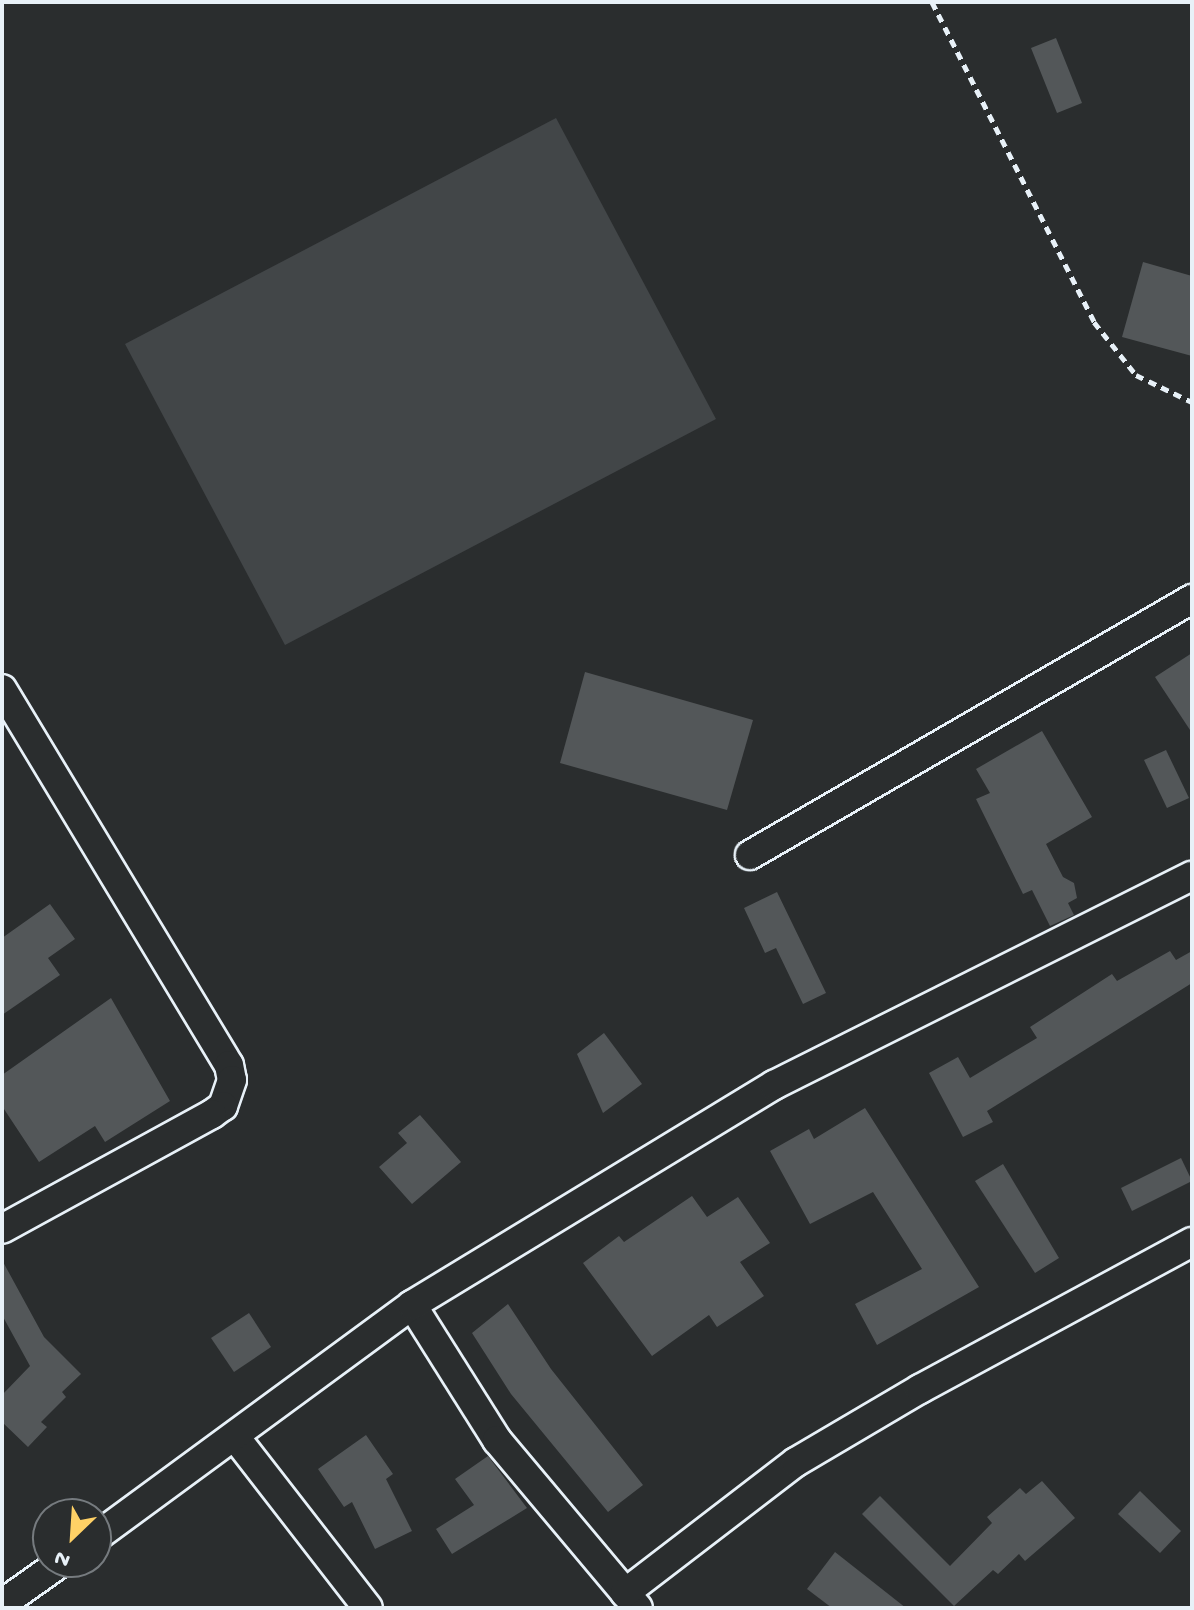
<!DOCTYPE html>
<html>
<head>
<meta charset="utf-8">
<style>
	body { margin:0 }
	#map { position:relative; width:1194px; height:1610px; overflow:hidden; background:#2a2d2e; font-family:"Gochi Hand",sans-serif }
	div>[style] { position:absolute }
	.green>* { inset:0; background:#424648 }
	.building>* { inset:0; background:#535759 }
	.path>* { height:5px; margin-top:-2.5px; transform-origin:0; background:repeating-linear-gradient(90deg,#e8f1f8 0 8px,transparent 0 14px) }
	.roads { filter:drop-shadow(2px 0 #e8f1f8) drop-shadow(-2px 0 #e8f1f8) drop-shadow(0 2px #e8f1f8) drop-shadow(0 -2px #e8f1f8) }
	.minor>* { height:28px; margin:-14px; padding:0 14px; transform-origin:14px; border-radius:14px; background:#2a2d2e }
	span { translate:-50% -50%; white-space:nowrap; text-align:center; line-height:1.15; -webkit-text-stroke:6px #2a2d2e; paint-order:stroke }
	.frame { position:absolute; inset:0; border:4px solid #e8f1f8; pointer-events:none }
	.north { position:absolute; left:32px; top:1498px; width:80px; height:80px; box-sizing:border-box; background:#2a2d2e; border:2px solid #767b7f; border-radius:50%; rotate:205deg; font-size:22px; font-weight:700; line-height:32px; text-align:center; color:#e8f1f8 }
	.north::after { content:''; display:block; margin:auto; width:28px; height:36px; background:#ffd166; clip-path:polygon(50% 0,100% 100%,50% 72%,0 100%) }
</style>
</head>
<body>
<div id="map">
	<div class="green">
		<i style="clip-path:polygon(556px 118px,716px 419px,285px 645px,125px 344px)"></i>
	</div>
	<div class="building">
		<i style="clip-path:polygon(1056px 38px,1082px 103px,1057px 113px,1031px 48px)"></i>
		<i style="clip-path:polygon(1143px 262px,1192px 276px,1192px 356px,1122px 337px)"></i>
		<i style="clip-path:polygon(1192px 653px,1192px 733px,1155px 677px)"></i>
		<i style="clip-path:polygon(585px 672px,753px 720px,727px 810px,560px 763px)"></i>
		<i style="clip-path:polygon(1042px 731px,1092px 817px,1046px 844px,1063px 877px,1074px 883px,1077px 898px,1068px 903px,1074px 915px,1050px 926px,1032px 890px,1023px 894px,976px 799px,990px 793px,976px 769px)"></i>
		<i style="clip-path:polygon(1166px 750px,1189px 798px,1167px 808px,1144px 760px)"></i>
		<i style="clip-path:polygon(777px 892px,826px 993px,803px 1004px,776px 948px,765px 953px,744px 908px)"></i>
		<i style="clip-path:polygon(50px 904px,75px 939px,48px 958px,60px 975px,2px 1015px,2px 938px)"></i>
		<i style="clip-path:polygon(1170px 951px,1176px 960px,1192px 951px,1192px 983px,987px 1111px,993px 1122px,963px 1137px,929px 1073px,958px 1057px,970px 1078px,1037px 1038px,1030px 1027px,1112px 974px,1117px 981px)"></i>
		<i style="clip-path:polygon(111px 998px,170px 1101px,105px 1142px,95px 1126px,39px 1162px,2px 1106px,2px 1075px)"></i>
		<i style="clip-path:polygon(604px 1033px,642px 1084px,603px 1113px,577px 1054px)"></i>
		<i style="clip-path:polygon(865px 1108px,979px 1287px,877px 1345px,855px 1304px,922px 1269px,873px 1192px,810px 1224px,770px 1151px,809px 1129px,814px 1139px)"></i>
		<i style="clip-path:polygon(420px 1115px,461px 1162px,412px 1204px,379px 1167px,407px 1143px,398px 1133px)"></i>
		<i style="clip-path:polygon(1181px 1158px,1192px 1181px,1132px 1211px,1121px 1188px)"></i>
		<i style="clip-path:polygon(1003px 1164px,1059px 1258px,1035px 1273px,975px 1181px)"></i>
		<i style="clip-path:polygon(692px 1196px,707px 1217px,738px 1197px,770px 1243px,740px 1262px,764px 1296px,717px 1327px,709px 1315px,652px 1356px,583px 1263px,619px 1236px,624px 1242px)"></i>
		<i style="clip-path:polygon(2px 1260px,44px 1337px,81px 1374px,62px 1392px,66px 1397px,41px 1422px,47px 1427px,28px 1447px,2px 1422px,2px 1395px,30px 1366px,2px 1315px)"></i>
		<i style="clip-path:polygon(508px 1304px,551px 1369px,643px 1485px,608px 1512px,511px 1394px,472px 1333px)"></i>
		<i style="clip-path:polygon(249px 1313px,271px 1347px,234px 1372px,211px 1338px)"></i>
		<i style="clip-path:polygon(366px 1435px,393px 1474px,386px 1479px,412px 1531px,375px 1549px,352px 1502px,344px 1507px,318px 1469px)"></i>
		<i style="clip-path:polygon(488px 1456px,527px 1508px,452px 1554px,436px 1529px,474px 1505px,455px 1479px)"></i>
		<i style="clip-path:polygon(1042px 1481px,1075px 1518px,1025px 1561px,1019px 1554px,998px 1574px,993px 1570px,954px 1606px,862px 1514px,880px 1496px,950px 1566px,992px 1523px,987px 1517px,1020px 1488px,1026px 1494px)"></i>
		<i style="clip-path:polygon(1140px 1491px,1181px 1531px,1160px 1553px,1118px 1514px)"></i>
		<i style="clip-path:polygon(835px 1552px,906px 1608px,832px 1608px,807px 1589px)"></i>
	</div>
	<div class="path">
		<i style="left:932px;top:2px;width:359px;rotate:63.1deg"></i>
		<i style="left:1094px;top:322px;width:68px;rotate:51.6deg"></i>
		<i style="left:1136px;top:375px;width:62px;rotate:25.7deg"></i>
	</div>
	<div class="roads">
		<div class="minor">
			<i style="left:2px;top:689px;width:439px;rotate:58.9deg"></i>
			<i style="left:229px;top:1065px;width:15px;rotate:79deg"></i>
			<i style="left:232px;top:1080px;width:28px;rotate:109deg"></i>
			<i style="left:223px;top:1106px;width:14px;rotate:144deg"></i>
			<i style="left:212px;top:1114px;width:239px;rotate:151.3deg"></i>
			<i style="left:750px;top:855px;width:511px;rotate:-30.08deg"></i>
			<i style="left:412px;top:1305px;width:160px;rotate:57.8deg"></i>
			<i style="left:497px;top:1440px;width:219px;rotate:50deg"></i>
			<i style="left:236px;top:1438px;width:215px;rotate:52.2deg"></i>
			<i style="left:96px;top:1537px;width:392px;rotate:-36.3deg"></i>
			<i style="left:412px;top:1305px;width:424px;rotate:-31.3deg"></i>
			<i style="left:774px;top:1085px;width:467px;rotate:-26.6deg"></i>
			<i style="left:625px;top:1593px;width:215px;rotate:-37.5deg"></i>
			<i style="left:796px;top:1462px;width:144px;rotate:-30.5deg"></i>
			<i style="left:920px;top:1389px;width:309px;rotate:-28.4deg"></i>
			<i style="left:2px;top:1604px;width:72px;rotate:-35.4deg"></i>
		</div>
	</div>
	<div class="frame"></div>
	<div class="north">N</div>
</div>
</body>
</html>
